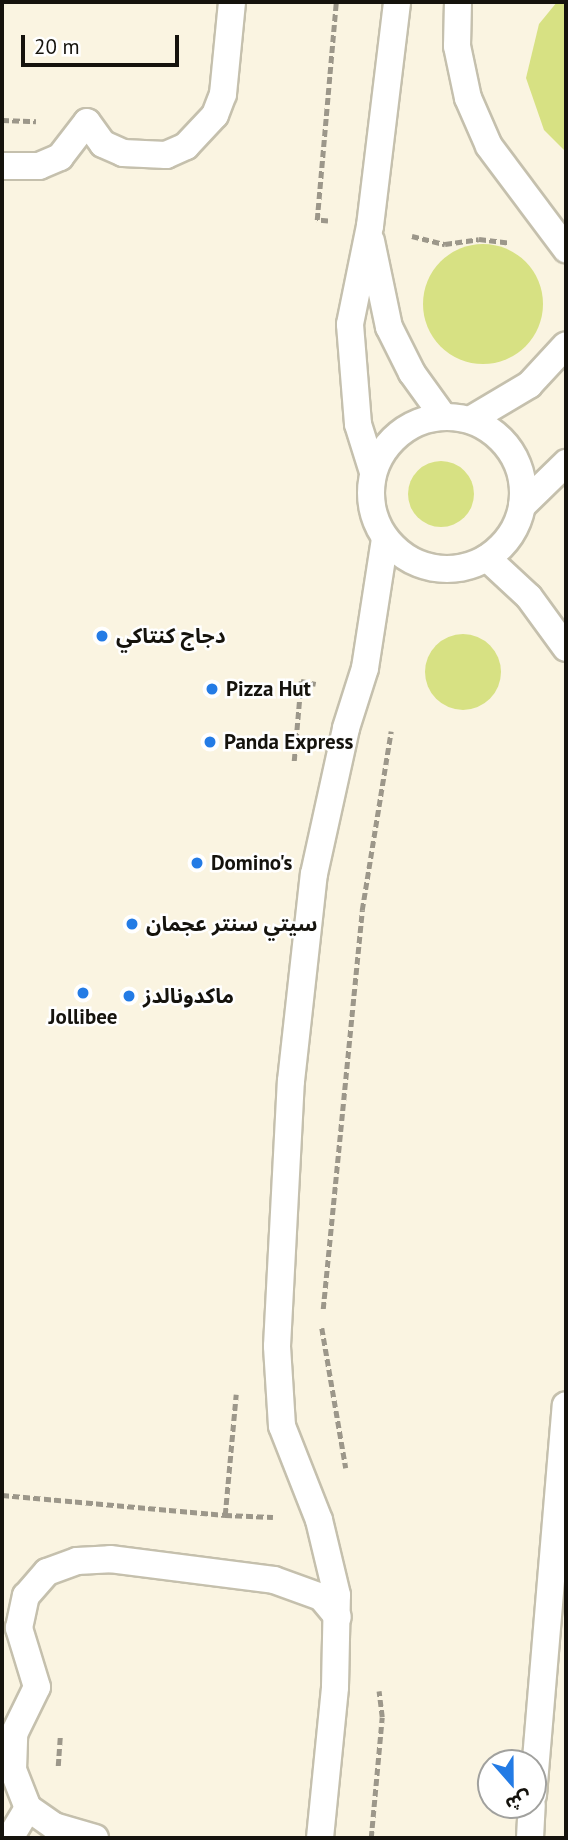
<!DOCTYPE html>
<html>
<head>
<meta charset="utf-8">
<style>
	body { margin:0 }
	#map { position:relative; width:568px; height:1840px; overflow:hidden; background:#faf4e1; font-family:"PT Sans","Noto Sans Arabic",sans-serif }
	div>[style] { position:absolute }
	.green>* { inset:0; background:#d7e183 }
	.round { border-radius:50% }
	.path>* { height:4.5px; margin-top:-2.25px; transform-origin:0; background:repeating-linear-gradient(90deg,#9c978a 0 7px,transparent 0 10.5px) }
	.roads { filter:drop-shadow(2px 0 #c5c0ad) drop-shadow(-2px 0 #c5c0ad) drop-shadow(0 2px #c5c0ad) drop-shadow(0 -2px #c5c0ad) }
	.lane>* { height:26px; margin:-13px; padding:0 13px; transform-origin:13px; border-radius:13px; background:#fff }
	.lane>.ring { margin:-13px; padding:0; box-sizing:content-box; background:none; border:26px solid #fff; border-radius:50% }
	.dots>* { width:19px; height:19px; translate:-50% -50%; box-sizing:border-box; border:4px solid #fff; border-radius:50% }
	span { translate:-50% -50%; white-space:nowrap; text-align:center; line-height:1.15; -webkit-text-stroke:5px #fff; paint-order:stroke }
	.poi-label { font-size:21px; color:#15130d; font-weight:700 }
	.left { translate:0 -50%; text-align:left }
	.frame { position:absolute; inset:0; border:4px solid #15130d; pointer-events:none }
	.north { position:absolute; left:477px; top:1749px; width:70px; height:70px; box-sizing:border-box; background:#fff; border:2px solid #a1a19e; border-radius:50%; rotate:159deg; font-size:19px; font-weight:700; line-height:28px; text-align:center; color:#15130d }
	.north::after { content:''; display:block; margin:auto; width:24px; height:32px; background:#237be5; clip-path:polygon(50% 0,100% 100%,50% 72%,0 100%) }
	.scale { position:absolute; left:21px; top:35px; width:158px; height:32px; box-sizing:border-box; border:4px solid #15130d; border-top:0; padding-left:9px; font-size:21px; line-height:24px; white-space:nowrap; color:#15130d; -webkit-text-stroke:5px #fff; paint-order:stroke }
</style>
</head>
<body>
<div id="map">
	<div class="green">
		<i style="clip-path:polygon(557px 2px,566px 2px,566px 152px,544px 130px,526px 78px,539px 24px)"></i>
		<i class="round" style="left:423px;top:244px;width:120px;height:120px"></i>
		<i class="round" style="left:408px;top:461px;width:66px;height:66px"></i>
		<i class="round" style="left:425px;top:634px;width:76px;height:76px"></i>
	</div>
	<div class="path">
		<i style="left:2px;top:120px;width:34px;rotate:2deg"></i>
		<i style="left:328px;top:221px;width:11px;rotate:-175deg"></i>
		<i style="left:317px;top:220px;width:219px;rotate:-85deg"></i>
		<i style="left:412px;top:236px;width:34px;rotate:14deg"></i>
		<i style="left:445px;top:244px;width:34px;rotate:-8deg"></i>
		<i style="left:479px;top:239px;width:31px;rotate:7deg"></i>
		<i style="left:294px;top:761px;width:80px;rotate:-85deg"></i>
		<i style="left:301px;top:681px;width:15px;rotate:11deg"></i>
		<i style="left:323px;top:1309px;width:401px;rotate:-84.4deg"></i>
		<i style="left:362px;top:910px;width:181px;rotate:-80.8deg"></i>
		<i style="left:322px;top:1328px;width:142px;rotate:80.3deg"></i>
		<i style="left:2px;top:1495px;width:224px;rotate:5.1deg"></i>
		<i style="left:225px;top:1515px;width:121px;rotate:-84.8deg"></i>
		<i style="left:225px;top:1515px;width:48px;rotate:2.4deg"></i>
		<i style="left:58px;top:1766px;width:30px;rotate:-86deg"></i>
		<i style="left:371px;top:1838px;width:121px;rotate:-84.8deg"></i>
		<i style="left:382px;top:1717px;width:26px;rotate:-97deg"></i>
	</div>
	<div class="roads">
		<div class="lane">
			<i style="left:458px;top:2px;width:44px;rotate:91.3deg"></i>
			<i style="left:457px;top:46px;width:53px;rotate:78.1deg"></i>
			<i style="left:468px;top:98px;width:52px;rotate:66.4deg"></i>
			<i style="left:489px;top:146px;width:129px;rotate:53.2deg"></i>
			<i style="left:2px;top:166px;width:37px"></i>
			<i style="left:39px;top:166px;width:23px;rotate:-23deg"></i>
			<i style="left:60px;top:157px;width:44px;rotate:-52.4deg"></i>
			<i style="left:87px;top:122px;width:27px;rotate:54deg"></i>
			<i style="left:103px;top:144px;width:22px;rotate:24deg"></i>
			<i style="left:123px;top:153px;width:43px;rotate:2.7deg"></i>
			<i style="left:166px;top:155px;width:22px;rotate:-24deg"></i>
			<i style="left:186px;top:146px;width:42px;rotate:-46.9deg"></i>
			<i style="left:215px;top:115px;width:22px;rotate:-69deg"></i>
			<i style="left:223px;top:94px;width:92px;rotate:-84.4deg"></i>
			<i style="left:371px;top:241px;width:88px;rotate:78.2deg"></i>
			<i style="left:389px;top:327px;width:51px;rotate:63.4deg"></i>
			<i style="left:412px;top:373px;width:53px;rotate:54.2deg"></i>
			<i class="ring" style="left:371px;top:417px;width:126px;height:126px"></i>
			<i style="left:470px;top:420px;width:69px;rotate:-30.7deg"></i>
			<i style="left:529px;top:385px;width:54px;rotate:-47.2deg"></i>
			<i style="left:373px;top:472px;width:50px;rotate:-107.4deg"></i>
			<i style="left:358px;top:424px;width:100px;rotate:-94.6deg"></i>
			<i style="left:350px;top:324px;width:100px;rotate:-78.5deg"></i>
			<i style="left:370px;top:226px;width:226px;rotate:-83.1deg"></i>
			<i style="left:522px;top:506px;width:62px;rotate:-44.3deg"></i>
			<i style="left:487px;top:558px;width:57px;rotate:42.9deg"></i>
			<i style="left:529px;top:597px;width:63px;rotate:54deg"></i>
			<i style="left:533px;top:1795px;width:391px;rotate:-85.2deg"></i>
			<i style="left:10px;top:1838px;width:35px;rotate:-59deg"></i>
			<i style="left:95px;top:1838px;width:43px;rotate:-163.7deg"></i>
			<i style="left:54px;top:1826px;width:32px;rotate:-145deg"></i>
			<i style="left:28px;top:1808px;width:41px;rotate:-111.5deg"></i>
			<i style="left:13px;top:1770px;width:36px;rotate:-88deg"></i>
			<i style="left:14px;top:1734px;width:52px;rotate:-63.9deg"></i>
			<i style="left:37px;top:1687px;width:62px;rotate:-107deg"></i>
			<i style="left:19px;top:1628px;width:33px;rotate:-78deg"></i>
			<i style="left:26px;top:1596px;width:32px;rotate:-49deg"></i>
			<i style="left:47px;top:1572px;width:32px;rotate:-20deg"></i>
			<i style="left:77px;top:1561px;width:33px;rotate:-3deg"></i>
			<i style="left:110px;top:1559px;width:165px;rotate:7.3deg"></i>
			<i style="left:274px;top:1580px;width:50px;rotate:19.9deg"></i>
			<i style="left:321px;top:1597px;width:26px;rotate:50deg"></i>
			<i style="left:320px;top:1838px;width:152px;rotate:-84.3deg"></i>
			<i style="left:335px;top:1687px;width:92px;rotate:-88.8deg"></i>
			<i style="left:337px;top:1595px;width:77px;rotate:-103.5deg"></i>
			<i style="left:319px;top:1520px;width:101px;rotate:-111.5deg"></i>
			<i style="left:282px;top:1426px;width:80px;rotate:-93.6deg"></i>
			<i style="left:277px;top:1346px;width:265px;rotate:-87deg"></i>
			<i style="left:291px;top:1081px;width:208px;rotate:-83.7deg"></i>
			<i style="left:314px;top:874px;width:149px;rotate:-77.6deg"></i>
			<i style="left:346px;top:728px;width:63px;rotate:-72.4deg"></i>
			<i style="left:365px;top:668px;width:131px;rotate:-81.2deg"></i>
			<i style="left:530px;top:1838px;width:33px;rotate:-87deg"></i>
		</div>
	</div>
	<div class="dots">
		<i style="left:102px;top:636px;background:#237be5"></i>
		<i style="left:212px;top:689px;background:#237be5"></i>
		<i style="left:210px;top:742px;background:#237be5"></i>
		<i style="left:197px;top:863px;background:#237be5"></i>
		<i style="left:132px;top:924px;background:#237be5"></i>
		<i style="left:83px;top:993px;background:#237be5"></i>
		<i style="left:129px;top:996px;background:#237be5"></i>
	</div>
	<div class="poi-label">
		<span class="left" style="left:116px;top:636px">دجاج كنتاكي</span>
		<span class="left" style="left:226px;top:689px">Pizza Hut</span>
		<span class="left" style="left:224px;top:742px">Panda Express</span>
		<span class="left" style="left:211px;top:863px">Domino's</span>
		<span class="left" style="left:146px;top:924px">سيتي سنتر عجمان</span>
		<span class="left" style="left:143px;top:996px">ماكدونالدز</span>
		<span style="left:83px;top:1017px">Jollibee</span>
	</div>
	<div class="frame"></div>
	<div class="north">ش</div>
	<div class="scale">20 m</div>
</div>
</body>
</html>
